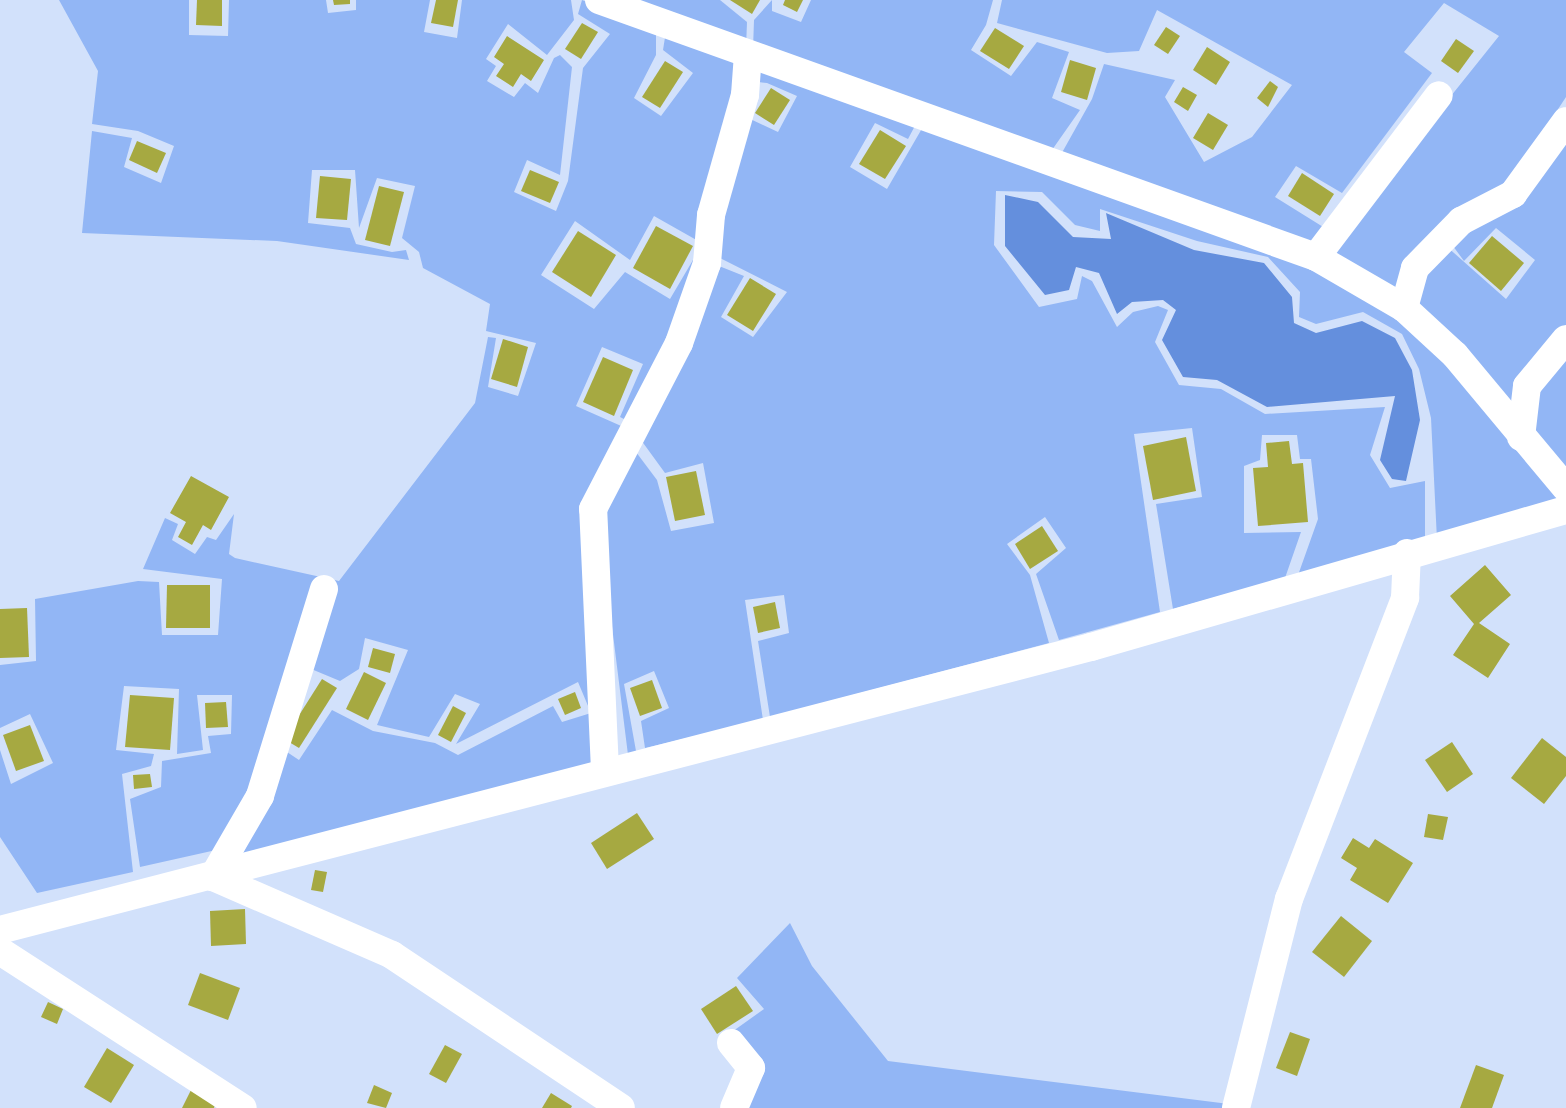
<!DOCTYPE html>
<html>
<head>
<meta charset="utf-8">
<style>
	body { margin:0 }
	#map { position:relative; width:1566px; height:1108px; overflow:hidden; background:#d2e1fb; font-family:"Open Sans",sans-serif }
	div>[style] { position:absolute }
	.green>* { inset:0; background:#92b6f5 }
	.water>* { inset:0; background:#648fdd }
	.building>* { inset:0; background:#a6a941 }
	.street>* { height:28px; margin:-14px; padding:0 14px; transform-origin:14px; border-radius:14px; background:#fff }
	span { translate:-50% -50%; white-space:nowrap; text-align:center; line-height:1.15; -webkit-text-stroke:4px #e6eefb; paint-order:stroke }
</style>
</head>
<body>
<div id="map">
	<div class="green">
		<i style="clip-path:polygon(59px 0,189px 0,189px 35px,228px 36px,229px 0,326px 0,328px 13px,356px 10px,356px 0,430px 0,424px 32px,457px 38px,462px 0,571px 0,574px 20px,547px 55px,508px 24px,486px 59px,496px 66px,487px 81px,514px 97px,525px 83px,538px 93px,554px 58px,560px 55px,572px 67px,560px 175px,527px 160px,514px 192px,556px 211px,568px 181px,583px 68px,610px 34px,578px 14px,582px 0,656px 31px,656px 55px,634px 98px,661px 116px,693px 73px,663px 50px,666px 31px,743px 62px,700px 242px,654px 216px,630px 260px,575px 221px,541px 275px,594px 309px,625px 272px,670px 299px,693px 260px,699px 261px,636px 425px,620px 417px,643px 364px,602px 347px,576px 406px,628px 429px,585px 506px,615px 758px,238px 863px,269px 800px,281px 748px,299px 760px,332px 710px,373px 731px,435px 743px,458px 755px,553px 706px,562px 722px,591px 713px,578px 682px,456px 744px,480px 704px,455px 694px,429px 737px,377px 725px,408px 650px,365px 638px,359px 669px,340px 681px,304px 666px,234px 846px,140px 867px,130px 799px,161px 787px,162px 761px,211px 753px,208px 736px,231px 734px,232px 695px,197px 695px,203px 750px,177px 754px,179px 689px,124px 686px,116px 750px,154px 754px,151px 766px,122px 774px,133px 872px,37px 893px,0 837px,0 750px,11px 784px,53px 763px,30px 714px,0 728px,0 665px,36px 661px,35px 599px,138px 581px,159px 582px,162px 635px,218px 635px,222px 579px,143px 569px,165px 518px,178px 524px,172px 540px,195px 554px,207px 537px,216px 540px,234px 514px,229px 554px,235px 558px,339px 581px,475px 403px,488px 337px,496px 338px,488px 387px,518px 396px,536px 343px,486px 331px,490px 304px,423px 268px,419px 252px,402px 238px,415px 186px,377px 178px,359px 228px,355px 170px,312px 170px,308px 223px,350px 228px,356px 244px,392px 252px,406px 250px,409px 260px,277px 241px,82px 233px,92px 131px,132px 138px,124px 167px,161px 183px,174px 146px,138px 131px,92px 124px,98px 71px)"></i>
		<i style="clip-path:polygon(613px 0,720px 0,747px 22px,746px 48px)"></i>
		<i style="clip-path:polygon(772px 0,772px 11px,801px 22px,811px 0,993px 0,986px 25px,971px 50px,1011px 76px,1037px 42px,1069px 52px,1052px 98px,1080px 110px,1052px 150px,753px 49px,754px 20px)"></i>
		<i style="clip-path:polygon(1002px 0,1566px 0,1566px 97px,1506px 188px,1398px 305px,1322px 257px,1499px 36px,1444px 3px,1404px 52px,1432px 73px,1342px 193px,1296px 166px,1275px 197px,1328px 230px,1312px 254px,1059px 158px,1092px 99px,1104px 64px,1175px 80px,1165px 97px,1204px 162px,1252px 137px,1292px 85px,1157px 10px,1139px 51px,1107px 53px,997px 23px)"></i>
		<i style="clip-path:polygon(756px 64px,917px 122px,908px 139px,875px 123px,850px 167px,887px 189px,924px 125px,1252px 239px,1402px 315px,1566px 496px,1437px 540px,1431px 418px,1419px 369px,1402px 334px,1363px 312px,1316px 324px,1299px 317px,1300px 292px,1268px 257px,1197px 241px,1100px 209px,1100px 231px,1075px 225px,1042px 192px,996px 191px,994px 245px,1039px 307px,1077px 299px,1082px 276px,1092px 281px,1117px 327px,1133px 312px,1158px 306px,1168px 310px,1155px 342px,1179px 385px,1221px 389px,1265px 414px,1385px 407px,1370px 455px,1390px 488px,1425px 481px,1425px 542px,1297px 578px,1318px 519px,1311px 459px,1300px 459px,1297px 435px,1262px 435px,1260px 460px,1244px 466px,1244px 533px,1301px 532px,1285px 578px,1173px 609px,1156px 504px,1202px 497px,1192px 428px,1134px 434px,1160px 612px,1059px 640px,1036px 574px,1066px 548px,1045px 517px,1007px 544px,1030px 575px,1049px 643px,770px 717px,758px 641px,789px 633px,784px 595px,745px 600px,763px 720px,645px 748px,641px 721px,669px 708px,654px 671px,624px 684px,636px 751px,628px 755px,598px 514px,636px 452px,657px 480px,671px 531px,714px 523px,703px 463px,665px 473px,641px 440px,714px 264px,744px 276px,721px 317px,753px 337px,787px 292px,714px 255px,746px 117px,778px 132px,797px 96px,767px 83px,751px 81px)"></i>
		<i style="clip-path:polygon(1566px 136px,1566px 331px,1520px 434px,1409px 309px,1420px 272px,1445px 245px,1506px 299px,1535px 260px,1496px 228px,1464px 261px,1450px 242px)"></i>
		<i style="clip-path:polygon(1566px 347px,1566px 484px,1526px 442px,1531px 389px)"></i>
		<i style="clip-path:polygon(790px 923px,812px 966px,888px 1061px,1229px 1104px,1229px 1108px,738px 1108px,756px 1067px,729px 1034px,764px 1009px,737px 978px)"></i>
	</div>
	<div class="water">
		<i style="clip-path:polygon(1005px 195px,1038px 202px,1073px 237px,1111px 239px,1106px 213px,1194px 250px,1264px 263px,1292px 297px,1294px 323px,1316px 333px,1362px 321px,1395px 338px,1412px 370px,1420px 420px,1406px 481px,1392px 479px,1380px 460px,1395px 396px,1267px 407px,1217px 380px,1183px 377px,1162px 340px,1176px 310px,1163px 300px,1132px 302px,1117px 314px,1099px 273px,1076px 267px,1069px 290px,1045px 295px,1005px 246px)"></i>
	</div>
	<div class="building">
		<i style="clip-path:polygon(197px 0,222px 0,222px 26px,196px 25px)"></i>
		<i style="clip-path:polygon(333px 0,350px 0,350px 4px,334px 5px)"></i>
		<i style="clip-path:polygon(436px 0,458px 0,453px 27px,431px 23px)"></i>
		<i style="clip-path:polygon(730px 0,760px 0,752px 14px)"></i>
		<i style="clip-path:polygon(785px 0,803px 0,797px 12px,783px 5px)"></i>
		<i style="clip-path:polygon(582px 23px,598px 32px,581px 59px,565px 49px)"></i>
		<i style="clip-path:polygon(1166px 27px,1180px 36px,1168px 54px,1154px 45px)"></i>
		<i style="clip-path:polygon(995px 28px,1024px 46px,1009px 69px,980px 51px)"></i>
		<i style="clip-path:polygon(507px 36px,544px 60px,531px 81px,521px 74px,513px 87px,496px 76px,504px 64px,494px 57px)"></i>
		<i style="clip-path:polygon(1456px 39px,1474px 51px,1458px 73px,1441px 61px)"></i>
		<i style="clip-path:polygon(1207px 47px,1230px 62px,1216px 85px,1193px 70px)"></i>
		<i style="clip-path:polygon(1070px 60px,1096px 68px,1087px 100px,1061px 92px)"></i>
		<i style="clip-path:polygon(665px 61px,683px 72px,660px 108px,642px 97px)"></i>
		<i style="clip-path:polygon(1270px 81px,1278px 87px,1268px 107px,1257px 98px)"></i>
		<i style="clip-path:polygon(1183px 87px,1197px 95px,1188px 111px,1174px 102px)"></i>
		<i style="clip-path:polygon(771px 88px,790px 100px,774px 125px,755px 113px)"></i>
		<i style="clip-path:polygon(1208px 113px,1228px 125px,1213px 150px,1193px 138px)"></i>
		<i style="clip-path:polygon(880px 130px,906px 146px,885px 179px,859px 164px)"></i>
		<i style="clip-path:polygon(137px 141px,166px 153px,157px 173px,129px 160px)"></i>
		<i style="clip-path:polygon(530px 170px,559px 182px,550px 203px,521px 191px)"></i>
		<i style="clip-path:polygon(1302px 173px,1334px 194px,1320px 216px,1288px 196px)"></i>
		<i style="clip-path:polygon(320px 176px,351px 179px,347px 220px,316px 218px)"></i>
		<i style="clip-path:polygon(379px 186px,404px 192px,390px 246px,365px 240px)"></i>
		<i style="clip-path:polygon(656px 226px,693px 246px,670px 289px,633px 268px)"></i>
		<i style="clip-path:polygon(578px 231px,616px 255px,591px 297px,552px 272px)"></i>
		<i style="clip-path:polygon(1492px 236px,1524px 263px,1501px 291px,1469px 263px)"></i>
		<i style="clip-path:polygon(750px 278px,776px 294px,753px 331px,727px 315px)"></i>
		<i style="clip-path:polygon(503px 339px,528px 347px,517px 387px,491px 379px)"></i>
		<i style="clip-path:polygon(603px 357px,633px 370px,614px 416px,583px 402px)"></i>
		<i style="clip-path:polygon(1186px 437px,1196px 491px,1153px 500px,1143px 446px)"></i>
		<i style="clip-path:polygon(1289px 441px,1292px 464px,1303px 463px,1308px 522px,1258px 526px,1253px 468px,1268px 467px,1266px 443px)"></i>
		<i style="clip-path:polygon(696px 471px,705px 515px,675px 521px,666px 477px)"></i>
		<i style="clip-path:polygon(191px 476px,229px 497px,211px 530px,203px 525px,192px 545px,178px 537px,186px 522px,170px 513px)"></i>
		<i style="clip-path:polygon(1042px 526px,1058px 551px,1030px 569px,1015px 544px)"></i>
		<i style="clip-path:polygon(1485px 565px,1511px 595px,1479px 623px,1510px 644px,1488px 678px,1453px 655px,1474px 624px,1450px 596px)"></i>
		<i style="clip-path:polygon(167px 585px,210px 585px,210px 628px,166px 628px)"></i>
		<i style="clip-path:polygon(775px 602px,780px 628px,758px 633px,753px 607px)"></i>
		<i style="clip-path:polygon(27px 608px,29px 657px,0 658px,0 609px)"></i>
		<i style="clip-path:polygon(373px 648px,395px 654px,390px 673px,368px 667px)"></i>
		<i style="clip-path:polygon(364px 672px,386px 683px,368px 720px,346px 709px)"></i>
		<i style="clip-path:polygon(322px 679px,337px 688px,299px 748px,284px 739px)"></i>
		<i style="clip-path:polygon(652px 680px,662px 708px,640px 716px,630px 688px)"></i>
		<i style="clip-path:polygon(575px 692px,581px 708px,565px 715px,558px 699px)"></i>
		<i style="clip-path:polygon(130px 695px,174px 698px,170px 750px,125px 747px)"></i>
		<i style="clip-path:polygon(226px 702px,228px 727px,206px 728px,205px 703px)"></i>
		<i style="clip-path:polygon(453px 706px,466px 713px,451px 742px,438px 735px)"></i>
		<i style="clip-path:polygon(30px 725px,44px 761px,16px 771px,3px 735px)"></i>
		<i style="clip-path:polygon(1542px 738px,1566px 757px,1566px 776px,1544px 804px,1511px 778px)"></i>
		<i style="clip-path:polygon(1452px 742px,1473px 774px,1447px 792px,1425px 760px)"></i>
		<i style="clip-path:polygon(150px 774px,152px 787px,134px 789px,133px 775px)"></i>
		<i style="clip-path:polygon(637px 813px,654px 839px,607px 869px,591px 843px)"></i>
		<i style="clip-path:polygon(1428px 814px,1448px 817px,1443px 840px,1424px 837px)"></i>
		<i style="clip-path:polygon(1353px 838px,1369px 848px,1375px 839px,1413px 863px,1388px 903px,1350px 880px,1357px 868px,1341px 858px)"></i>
		<i style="clip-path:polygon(315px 870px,327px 872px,323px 892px,311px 890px)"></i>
		<i style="clip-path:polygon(245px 909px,246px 944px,211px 946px,210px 911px)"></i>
		<i style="clip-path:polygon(1341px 916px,1372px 941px,1344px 977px,1312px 952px)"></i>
		<i style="clip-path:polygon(200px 973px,240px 988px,228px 1020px,188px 1005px)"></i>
		<i style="clip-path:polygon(736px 986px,753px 1011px,717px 1034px,701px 1009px)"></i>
		<i style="clip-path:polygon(48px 1002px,63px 1009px,57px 1024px,41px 1017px)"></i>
		<i style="clip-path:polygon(1290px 1032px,1310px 1039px,1297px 1076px,1276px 1068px)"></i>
		<i style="clip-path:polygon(445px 1045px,462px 1054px,446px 1083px,429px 1074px)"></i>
		<i style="clip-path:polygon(107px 1048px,134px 1065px,111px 1103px,84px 1087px)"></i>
		<i style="clip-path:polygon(1476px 1065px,1504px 1075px,1492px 1108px,1460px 1108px)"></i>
		<i style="clip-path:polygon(374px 1085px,392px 1093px,386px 1108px,367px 1103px)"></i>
		<i style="clip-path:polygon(191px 1090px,216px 1102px,214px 1108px,182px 1108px)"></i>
		<i style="clip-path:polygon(551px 1093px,572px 1106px,571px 1108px,542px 1108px)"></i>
	</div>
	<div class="street">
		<i style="left:599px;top:0;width:762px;rotate:19.72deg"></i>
		<i style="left:1316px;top:257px;width:102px;rotate:30.1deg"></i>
		<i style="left:1404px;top:308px;width:69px;rotate:42.7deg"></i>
		<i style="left:1455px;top:355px;width:173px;rotate:50.2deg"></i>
		<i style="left:1316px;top:257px;width:203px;rotate:-52.8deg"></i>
		<i style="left:1404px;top:308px;width:41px;rotate:-74.6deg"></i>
		<i style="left:1415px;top:268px;width:66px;rotate:-45.6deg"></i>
		<i style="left:1461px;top:221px;width:59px;rotate:-27.4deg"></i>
		<i style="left:1513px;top:194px;width:90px;rotate:-54deg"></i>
		<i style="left:1521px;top:437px;width:51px;rotate:-83.3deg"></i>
		<i style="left:1527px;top:386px;width:61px;rotate:-50.3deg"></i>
		<i style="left:324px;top:589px;width:217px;rotate:107.2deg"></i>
		<i style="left:260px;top:796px;width:94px;rotate:120.1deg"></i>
		<i style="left:213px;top:877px;width:195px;rotate:23.5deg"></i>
		<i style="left:392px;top:955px;width:275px;rotate:33.7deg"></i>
		<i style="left:605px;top:770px;width:261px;rotate:-92.6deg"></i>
		<i style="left:593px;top:509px;width:187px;rotate:-62.6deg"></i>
		<i style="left:679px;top:343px;width:85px;rotate:-70.7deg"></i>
		<i style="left:707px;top:263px;width:48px;rotate:-85.2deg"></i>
		<i style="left:711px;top:215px;width:125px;rotate:-74.2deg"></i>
		<i style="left:745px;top:95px;width:41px;rotate:-85.8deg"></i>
		<i style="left:0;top:930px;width:1127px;rotate:-14.54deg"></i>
		<i style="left:1091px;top:647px;width:494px;rotate:-16.1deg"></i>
		<i style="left:0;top:951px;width:289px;rotate:32.9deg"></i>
		<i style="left:731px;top:1043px;width:32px;rotate:51deg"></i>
		<i style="left:751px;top:1068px;width:43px;rotate:113deg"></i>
		<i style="left:1236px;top:1108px;width:216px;rotate:-75.8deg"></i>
		<i style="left:1289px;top:899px;width:323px;rotate:-68.9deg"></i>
		<i style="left:1405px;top:598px;width:45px;rotate:-87.5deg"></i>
	</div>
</div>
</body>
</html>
